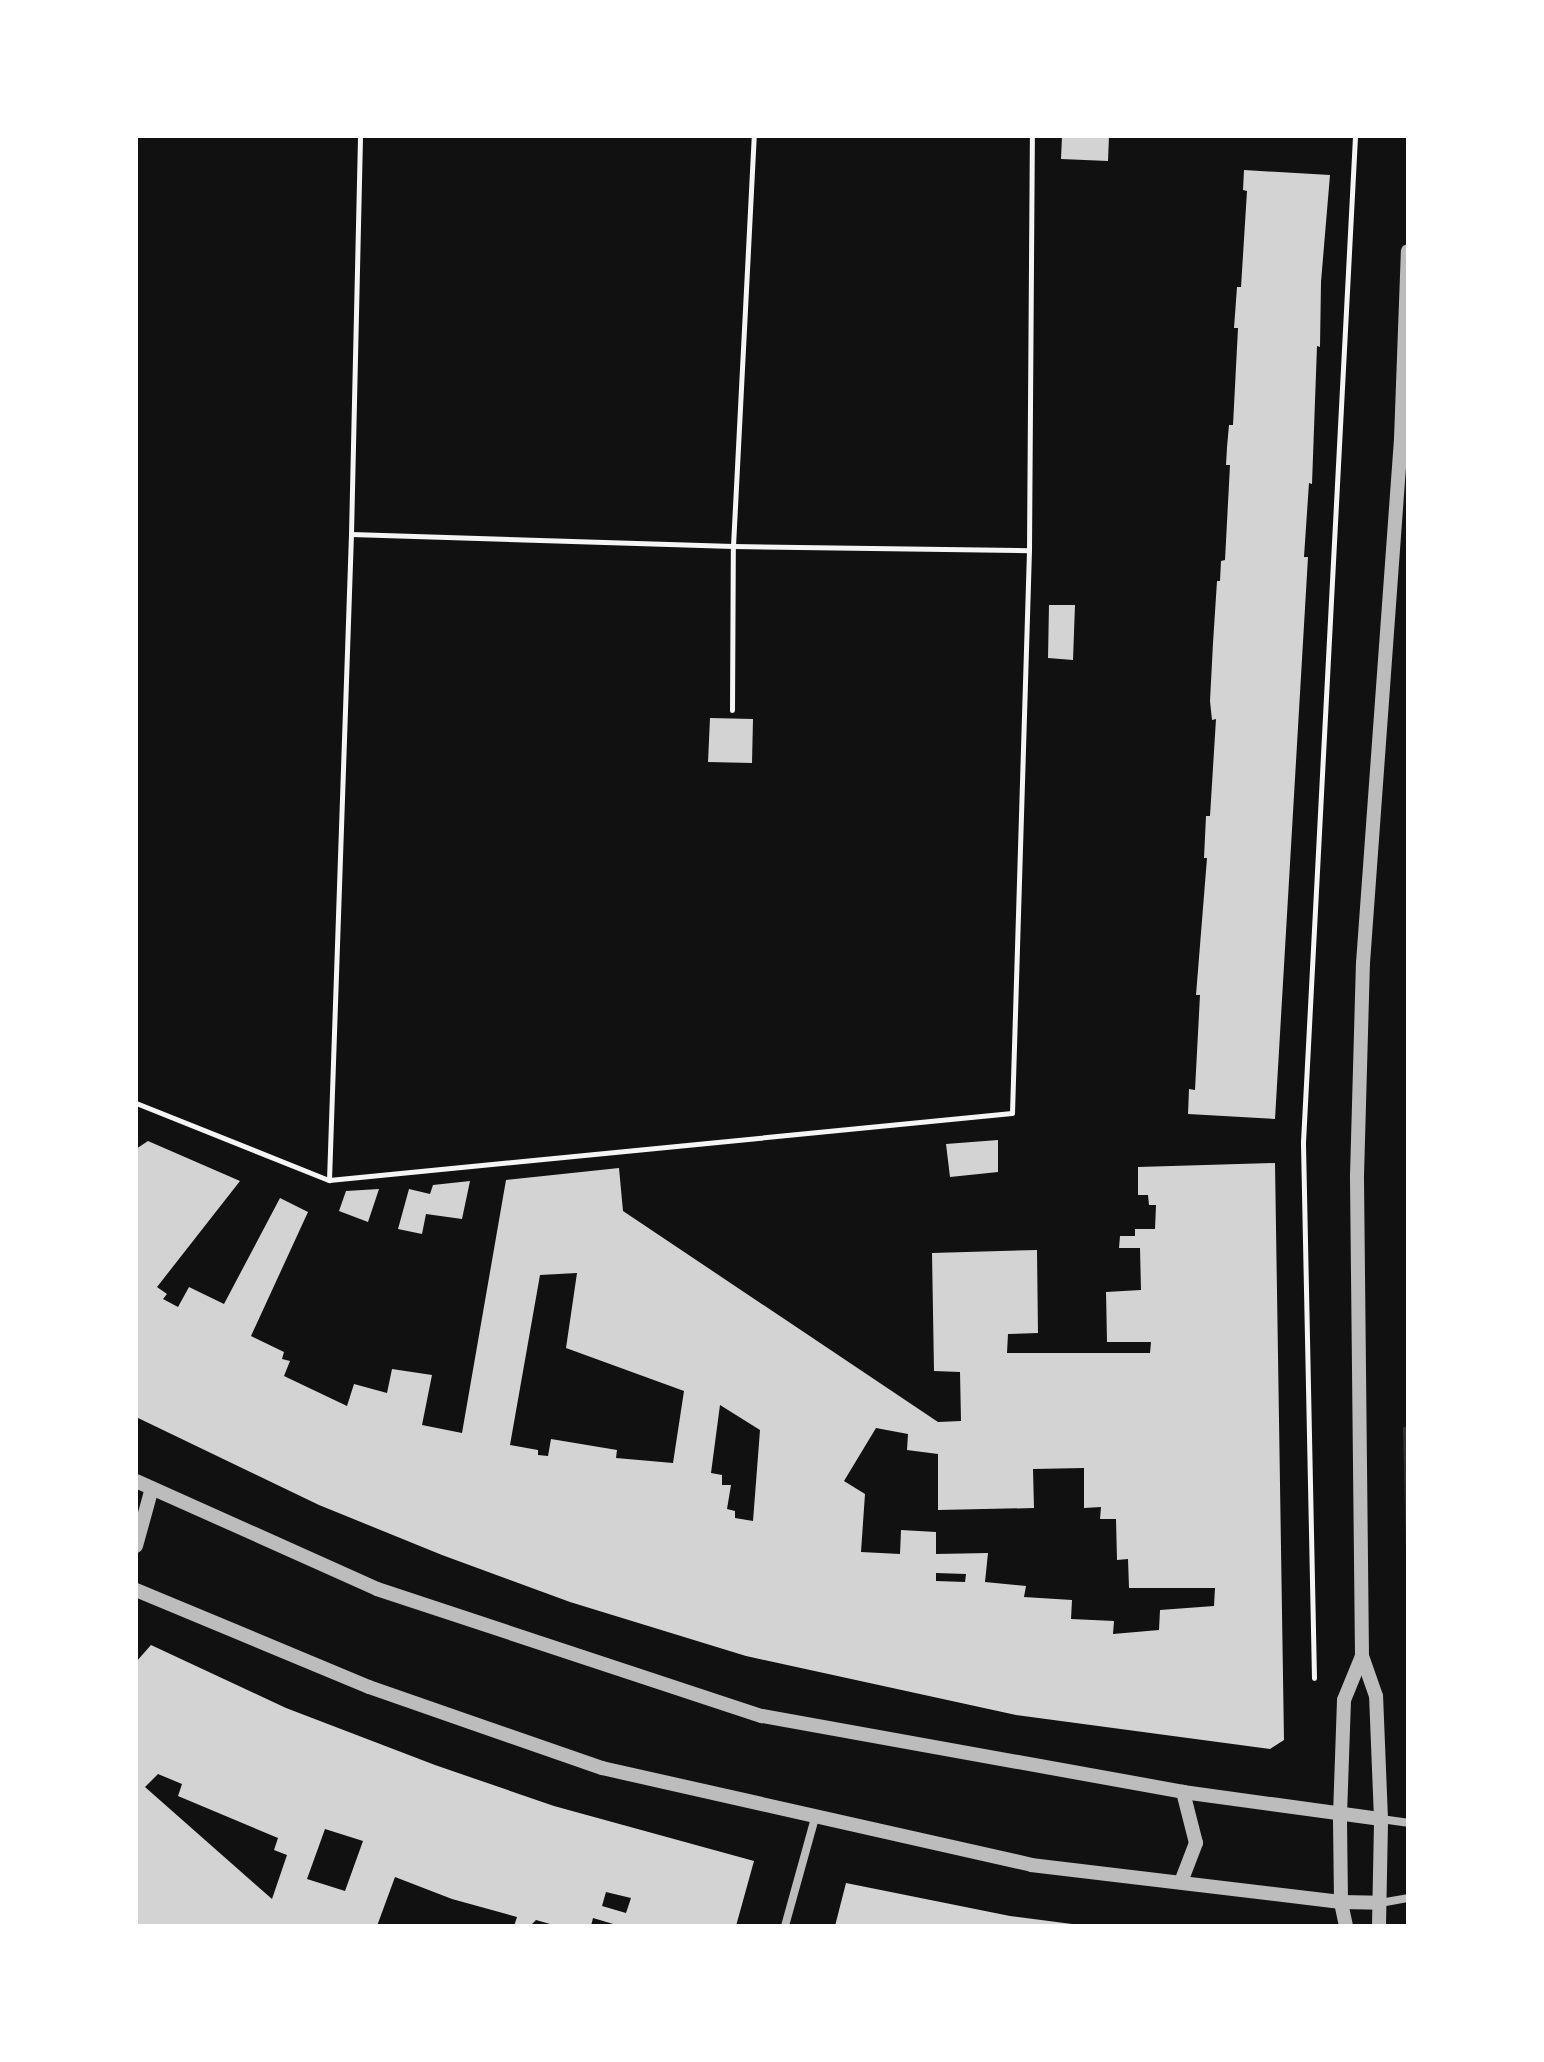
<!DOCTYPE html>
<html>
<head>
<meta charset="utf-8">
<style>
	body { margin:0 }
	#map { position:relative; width:1544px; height:2062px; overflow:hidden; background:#111; font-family:Barlow,sans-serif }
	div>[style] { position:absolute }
	.water>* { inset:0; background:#333 }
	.building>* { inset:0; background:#d3d3d3 }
	.path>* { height:5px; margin:-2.5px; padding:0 2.5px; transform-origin:2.5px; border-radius:2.5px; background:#f5f5f5 }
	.minor>* { height:8px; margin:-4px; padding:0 4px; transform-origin:4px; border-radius:4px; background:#bcbcbc }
	.tertiary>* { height:14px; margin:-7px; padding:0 7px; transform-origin:7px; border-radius:7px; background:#bcbcbc }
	span { translate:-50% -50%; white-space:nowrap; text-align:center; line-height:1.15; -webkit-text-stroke:8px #fff; paint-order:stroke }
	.frame { position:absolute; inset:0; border:138px solid #fff; pointer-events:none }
</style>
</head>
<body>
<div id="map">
	<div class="water">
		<i style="clip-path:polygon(1403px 1427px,1408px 1427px,1408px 1629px)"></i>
	</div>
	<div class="building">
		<i style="clip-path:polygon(1062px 136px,1109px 136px,1108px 161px,1061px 159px)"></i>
		<i style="clip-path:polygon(1244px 170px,1330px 175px,1321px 282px,1320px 347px,1317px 346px,1312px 484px,1309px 483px,1304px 557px,1308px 557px,1275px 1119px,1188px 1114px,1189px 1089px,1195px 1090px,1200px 995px,1196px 995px,1207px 858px,1204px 858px,1206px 816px,1210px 816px,1216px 719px,1212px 720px,1210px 701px,1213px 643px,1217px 581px,1220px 581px,1221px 561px,1225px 560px,1230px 465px,1226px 465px,1227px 447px,1229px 425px,1233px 425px,1238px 328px,1234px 328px,1237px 287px,1241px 287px,1247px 191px,1243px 190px)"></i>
		<i style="clip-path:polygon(1049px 605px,1075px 605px,1073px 660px,1048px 658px)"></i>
		<i style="clip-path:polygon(710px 718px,753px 719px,752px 763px,708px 762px)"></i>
		<i style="clip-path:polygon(998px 1140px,998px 1172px,950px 1177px,946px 1144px)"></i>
		<i style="clip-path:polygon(evenodd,148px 1141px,240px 1181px,157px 1287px,167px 1294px,163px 1299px,178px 1307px,189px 1287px,224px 1304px,280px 1198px,308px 1212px,251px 1336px,284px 1352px,282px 1359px,290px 1361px,284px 1376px,347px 1406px,354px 1384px,387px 1393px,392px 1369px,432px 1375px,422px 1425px,462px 1433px,506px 1180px,619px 1168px,623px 1211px,938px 1422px,961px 1421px,960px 1372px,934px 1371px,932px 1253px,1037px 1250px,1038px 1333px,1008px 1334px,1007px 1353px,1150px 1353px,1151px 1342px,1107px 1342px,1106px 1292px,1141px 1290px,1140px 1248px,1119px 1248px,1120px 1236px,1135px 1236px,1135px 1229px,1155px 1229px,1156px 1205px,1149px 1205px,1148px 1195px,1138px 1195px,1138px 1167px,1275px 1163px,1284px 1740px,1270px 1749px,1016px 1715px,746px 1656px,570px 1602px,442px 1555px,319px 1505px,136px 1417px,136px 1149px,148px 1141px,577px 1273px,566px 1348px,684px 1391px,673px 1463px,616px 1458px,617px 1450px,551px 1439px,548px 1456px,538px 1455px,538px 1450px,510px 1445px,540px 1275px,577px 1273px,148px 1141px,720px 1405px,760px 1430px,753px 1521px,735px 1518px,735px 1511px,727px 1509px,731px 1485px,722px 1485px,722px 1475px,711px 1473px,720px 1405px,148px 1141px,876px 1428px,908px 1434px,907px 1450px,938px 1454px,938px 1510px,1034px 1508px,1033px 1469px,1084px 1468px,1084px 1508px,1101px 1507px,1100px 1519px,1116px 1519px,1117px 1560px,1128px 1559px,1129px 1588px,1215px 1588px,1214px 1606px,1160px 1610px,1159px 1630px,1113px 1634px,1114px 1621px,1071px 1619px,1072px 1600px,1024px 1597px,1026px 1586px,985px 1582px,988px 1553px,936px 1554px,936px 1532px,901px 1530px,900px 1554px,861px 1552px,865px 1494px,844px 1481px,876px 1428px,148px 1141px,936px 1573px,966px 1574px,965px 1582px,936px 1581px,936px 1573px)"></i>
		<i style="clip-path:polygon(470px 1181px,462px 1219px,426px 1214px,422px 1234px,398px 1229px,409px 1189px,430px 1194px,433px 1185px)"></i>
		<i style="clip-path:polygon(379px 1189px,368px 1222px,339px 1211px,346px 1191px)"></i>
		<i style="clip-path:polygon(evenodd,151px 1645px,286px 1708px,435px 1765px,554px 1806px,754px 1861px,736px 1926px,620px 1926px,593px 1918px,591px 1926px,557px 1926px,536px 1920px,530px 1926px,514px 1926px,517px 1917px,452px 1899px,395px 1877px,377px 1926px,136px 1926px,136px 1662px,151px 1645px,158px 1774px,182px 1784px,178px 1796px,278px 1838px,274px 1850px,287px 1855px,272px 1899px,145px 1787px,158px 1774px,151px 1645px,325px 1829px,363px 1841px,345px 1891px,307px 1879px,325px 1829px,151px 1645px,606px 1892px,631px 1898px,626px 1913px,602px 1906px,606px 1892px)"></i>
		<i style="clip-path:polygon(846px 1883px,1010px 1916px,1072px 1924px,1072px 1926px,835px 1926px)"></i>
	</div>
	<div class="path">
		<i style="left:351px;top:534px;width:382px;rotate:1.8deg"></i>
		<i style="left:733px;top:546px;width:296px;rotate:0.8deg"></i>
		<i style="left:732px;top:710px;width:164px;rotate:-89.7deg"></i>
		<i style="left:733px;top:546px;width:411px;rotate:-87.1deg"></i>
		<i style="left:136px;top:1103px;width:208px;rotate:21.8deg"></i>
		<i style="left:329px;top:1180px;width:686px;rotate:-5.6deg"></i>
		<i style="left:1012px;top:1113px;width:563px;rotate:-88.27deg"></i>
		<i style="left:1029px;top:550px;width:414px;rotate:-89.6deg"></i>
		<i style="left:329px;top:1180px;width:646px;rotate:-88.05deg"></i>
		<i style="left:351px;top:534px;width:398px;rotate:-88.7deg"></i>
		<i style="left:1314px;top:1678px;width:536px;rotate:-91.18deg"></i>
		<i style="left:1303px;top:1142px;width:1007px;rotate:-87.04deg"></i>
	</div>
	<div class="minor">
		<i style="left:1381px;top:1819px;width:27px;rotate:8deg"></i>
		<i style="left:1380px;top:1903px;width:28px;rotate:-10deg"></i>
		<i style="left:785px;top:1926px;width:112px;rotate:-74.5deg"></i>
	</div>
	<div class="tertiary">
		<i style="left:136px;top:1481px;width:264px;rotate:24.1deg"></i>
		<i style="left:377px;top:1589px;width:405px;rotate:18.3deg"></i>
		<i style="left:762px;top:1716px;width:428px;rotate:10.2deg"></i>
		<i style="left:1183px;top:1792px;width:200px;rotate:7.8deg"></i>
		<i style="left:136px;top:1546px;width:60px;rotate:-74.6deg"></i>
		<i style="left:136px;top:1590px;width:252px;rotate:22.6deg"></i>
		<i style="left:369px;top:1687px;width:247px;rotate:19.2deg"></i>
		<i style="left:602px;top:1768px;width:440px;rotate:12.7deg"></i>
		<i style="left:1031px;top:1865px;width:312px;rotate:6.8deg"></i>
		<i style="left:1341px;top:1902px;width:39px;rotate:1deg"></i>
		<i style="left:1181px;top:1882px;width:42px;rotate:-69deg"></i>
		<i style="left:1196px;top:1843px;width:53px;rotate:-104.3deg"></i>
		<i style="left:1346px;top:1926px;width:25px;rotate:-102deg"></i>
		<i style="left:1341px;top:1902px;width:87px;rotate:-90.7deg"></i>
		<i style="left:1340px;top:1815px;width:115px;rotate:-88deg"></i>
		<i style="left:1344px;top:1700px;width:48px;rotate:-67.8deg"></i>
		<i style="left:1379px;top:1926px;width:107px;rotate:-88.9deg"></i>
		<i style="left:1381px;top:1819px;width:123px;rotate:-92.3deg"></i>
		<i style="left:1376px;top:1696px;width:42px;rotate:-109.3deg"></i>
		<i style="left:1362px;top:1656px;width:480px;rotate:-90.6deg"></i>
		<i style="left:1357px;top:1176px;width:213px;rotate:-88.4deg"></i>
		<i style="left:1363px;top:963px;width:525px;rotate:-85.85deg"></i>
		<i style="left:1401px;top:439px;width:188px;rotate:-87.9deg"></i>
	</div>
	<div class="frame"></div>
</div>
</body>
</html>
